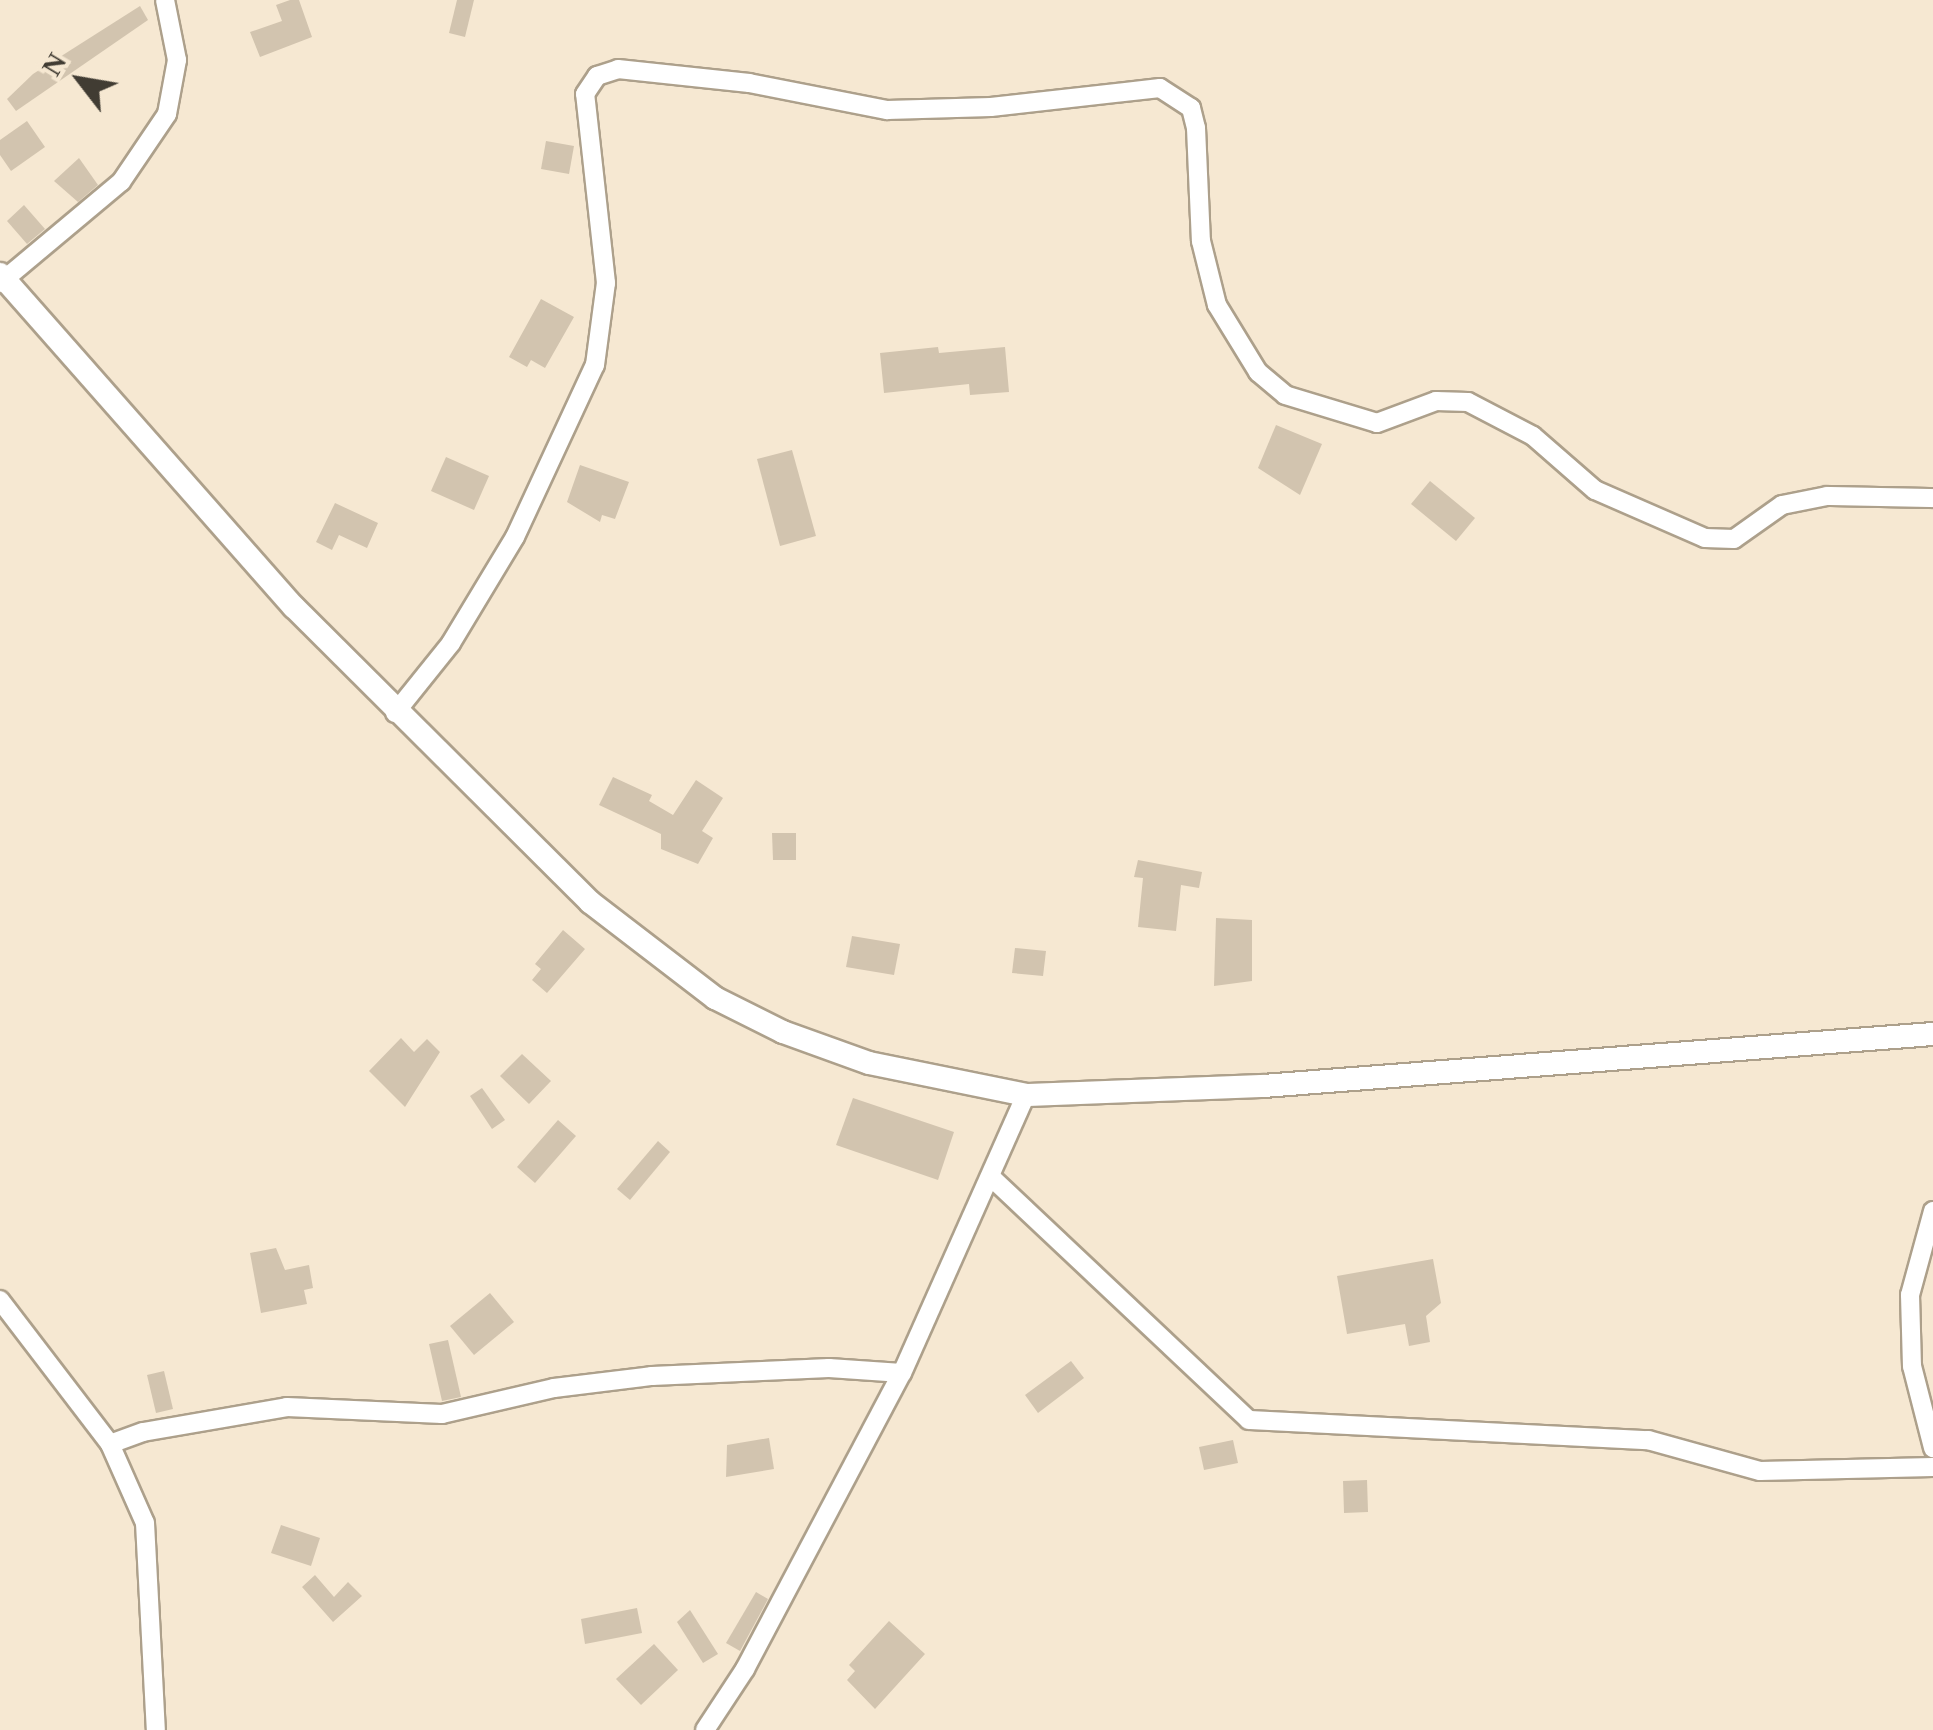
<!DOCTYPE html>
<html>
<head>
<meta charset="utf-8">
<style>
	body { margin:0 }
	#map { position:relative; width:1933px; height:1730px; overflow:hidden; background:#f6e8d2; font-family:"Times New Roman",serif }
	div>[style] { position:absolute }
	.building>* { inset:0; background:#d2c4af }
	.roads { filter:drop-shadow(2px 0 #ada08b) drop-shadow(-2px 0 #ada08b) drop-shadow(0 2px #ada08b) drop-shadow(0 -2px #ada08b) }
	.minor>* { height:18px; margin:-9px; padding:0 9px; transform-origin:9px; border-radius:9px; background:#fff }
	.tertiary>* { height:22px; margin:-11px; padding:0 11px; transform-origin:11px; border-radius:11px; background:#fff }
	span { translate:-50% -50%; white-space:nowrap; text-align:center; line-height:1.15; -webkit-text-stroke:8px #f6e8d2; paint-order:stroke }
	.north { position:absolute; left:30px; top:30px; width:100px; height:100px; -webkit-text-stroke:8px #f6e8d2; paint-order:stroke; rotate:301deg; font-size:28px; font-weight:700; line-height:40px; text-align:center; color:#413c33 }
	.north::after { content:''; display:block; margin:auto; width:35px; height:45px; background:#413c33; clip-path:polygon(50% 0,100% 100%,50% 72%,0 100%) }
</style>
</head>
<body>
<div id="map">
	<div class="building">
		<i style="clip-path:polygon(290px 0,299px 0,312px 37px,260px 57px,250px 32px,282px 21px,276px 5px)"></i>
		<i style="clip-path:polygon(457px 0,474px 0,465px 37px,449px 33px)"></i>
		<i style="clip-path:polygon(140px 6px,148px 20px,16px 111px,7px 99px,33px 74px)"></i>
		<i style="clip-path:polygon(27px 121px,45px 147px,11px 171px,0 155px,0 140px)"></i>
		<i style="clip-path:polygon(546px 141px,574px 146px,569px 174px,541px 169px)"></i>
		<i style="clip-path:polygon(79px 158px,98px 185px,78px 202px,54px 181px)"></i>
		<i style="clip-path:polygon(24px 205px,45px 229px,27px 244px,7px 221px)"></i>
		<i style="clip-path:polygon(541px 299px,574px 317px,545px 368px,531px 360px,527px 367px,509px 357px)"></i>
		<i style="clip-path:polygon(938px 347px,939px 353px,1005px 347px,1009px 392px,970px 395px,969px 384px,884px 393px,880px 353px)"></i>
		<i style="clip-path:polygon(1276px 425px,1322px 444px,1300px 495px,1258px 468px)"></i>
		<i style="clip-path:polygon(792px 450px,816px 536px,780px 546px,757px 459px)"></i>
		<i style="clip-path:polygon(446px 457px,489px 476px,474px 510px,431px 491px)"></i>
		<i style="clip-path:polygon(580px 465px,629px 482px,615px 519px,602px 515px,600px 522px,567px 502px)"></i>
		<i style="clip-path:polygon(1430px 481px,1475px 518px,1456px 541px,1411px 504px)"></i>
		<i style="clip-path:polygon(335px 503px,378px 523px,367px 548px,339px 535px,332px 550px,316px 542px)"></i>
		<i style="clip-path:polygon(613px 777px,652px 795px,649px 801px,673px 815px,696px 780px,723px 798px,702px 831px,713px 838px,698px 864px,661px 849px,661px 834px,599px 805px)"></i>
		<i style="clip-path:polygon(772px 833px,796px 833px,796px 860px,773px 860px)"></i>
		<i style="clip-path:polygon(1138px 860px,1202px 872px,1199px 888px,1181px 885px,1176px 931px,1138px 927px,1143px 878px,1134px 877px)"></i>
		<i style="clip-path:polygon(1216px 918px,1252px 920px,1252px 981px,1214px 986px)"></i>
		<i style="clip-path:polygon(563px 930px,585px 949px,547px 993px,532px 980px,541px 969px,535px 964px)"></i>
		<i style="clip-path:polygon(852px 936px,900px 944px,894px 975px,846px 967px)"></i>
		<i style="clip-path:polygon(1015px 948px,1046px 951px,1043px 976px,1012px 973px)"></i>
		<i style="clip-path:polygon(401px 1038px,414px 1052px,427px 1039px,440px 1052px,405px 1107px,369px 1071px)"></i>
		<i style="clip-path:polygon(522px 1054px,551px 1081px,529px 1104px,500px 1076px)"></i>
		<i style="clip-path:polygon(482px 1088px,505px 1120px,492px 1129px,470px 1096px)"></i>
		<i style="clip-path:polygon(853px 1098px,954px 1132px,938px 1180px,836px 1145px)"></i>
		<i style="clip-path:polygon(558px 1120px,576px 1136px,535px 1183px,517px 1167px)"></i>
		<i style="clip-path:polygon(658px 1141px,670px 1152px,630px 1200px,617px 1189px)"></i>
		<i style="clip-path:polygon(276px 1248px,285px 1270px,309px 1265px,313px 1288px,304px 1290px,307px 1304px,261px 1313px,250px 1253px)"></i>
		<i style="clip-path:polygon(1433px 1259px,1441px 1303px,1426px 1316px,1430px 1342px,1409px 1346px,1405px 1324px,1347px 1334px,1337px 1276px)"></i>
		<i style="clip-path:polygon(490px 1293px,514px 1322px,474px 1355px,450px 1326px)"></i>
		<i style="clip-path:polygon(448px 1340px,461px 1397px,442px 1401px,429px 1344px)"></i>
		<i style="clip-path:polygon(1071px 1361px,1084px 1378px,1038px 1413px,1025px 1395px)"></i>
		<i style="clip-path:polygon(164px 1371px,173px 1409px,156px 1413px,147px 1375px)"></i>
		<i style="clip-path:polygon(769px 1438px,774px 1469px,726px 1477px,727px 1445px)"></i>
		<i style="clip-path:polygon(1233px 1440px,1238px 1463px,1204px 1470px,1199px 1447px)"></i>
		<i style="clip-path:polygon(1367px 1480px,1368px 1512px,1344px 1513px,1343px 1481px)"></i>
		<i style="clip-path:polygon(281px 1525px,320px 1538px,311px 1566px,271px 1553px)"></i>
		<i style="clip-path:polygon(315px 1575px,334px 1597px,348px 1582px,362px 1596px,333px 1622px,302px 1587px)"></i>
		<i style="clip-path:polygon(756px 1592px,768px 1599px,740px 1651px,726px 1643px)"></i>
		<i style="clip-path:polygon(637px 1608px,642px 1633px,585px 1644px,581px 1619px)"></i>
		<i style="clip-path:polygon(690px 1610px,718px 1654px,703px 1663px,677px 1622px)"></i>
		<i style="clip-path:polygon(889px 1621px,925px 1654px,875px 1709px,847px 1680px,855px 1671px,849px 1665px)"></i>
		<i style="clip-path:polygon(654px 1644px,678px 1670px,641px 1705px,616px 1679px)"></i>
	</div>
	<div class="roads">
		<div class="minor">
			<i style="left:0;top:283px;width:158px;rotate:-39.9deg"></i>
			<i style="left:121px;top:182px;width:82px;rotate:-55.9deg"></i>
			<i style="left:167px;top:114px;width:55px;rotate:-79.5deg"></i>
			<i style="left:177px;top:60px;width:61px;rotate:-101.3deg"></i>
			<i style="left:395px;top:713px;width:90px;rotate:-51.3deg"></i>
			<i style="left:451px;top:643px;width:124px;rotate:-58.9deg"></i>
			<i style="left:515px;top:537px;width:190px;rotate:-65.1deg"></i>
			<i style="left:595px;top:365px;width:83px;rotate:-82.4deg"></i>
			<i style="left:606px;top:283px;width:190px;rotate:-96.3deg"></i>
			<i style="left:585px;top:94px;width:22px;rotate:-56deg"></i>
			<i style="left:597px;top:76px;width:22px;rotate:-18deg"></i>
			<i style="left:618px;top:69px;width:132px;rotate:6.1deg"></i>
			<i style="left:749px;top:83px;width:141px;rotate:11.1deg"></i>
			<i style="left:887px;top:110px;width:104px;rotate:-1.7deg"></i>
			<i style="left:991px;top:107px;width:170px;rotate:-6.4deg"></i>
			<i style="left:1160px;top:88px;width:37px;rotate:33deg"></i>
			<i style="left:1191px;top:108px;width:21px;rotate:76deg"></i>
			<i style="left:1196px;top:128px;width:113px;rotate:87.5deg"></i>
			<i style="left:1201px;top:241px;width:66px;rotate:76deg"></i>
			<i style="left:1217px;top:305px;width:79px;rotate:58.5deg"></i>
			<i style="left:1258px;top:372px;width:35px;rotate:40deg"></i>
			<i style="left:1285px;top:395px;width:96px;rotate:16.9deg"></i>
			<i style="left:1377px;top:423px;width:63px;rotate:-20.4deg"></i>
			<i style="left:1436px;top:401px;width:32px;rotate:2deg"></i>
			<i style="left:1468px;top:402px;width:73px;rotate:27.6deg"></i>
			<i style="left:1533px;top:436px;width:82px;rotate:41.1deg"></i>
			<i style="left:1595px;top:490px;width:120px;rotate:23.6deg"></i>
			<i style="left:1705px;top:538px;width:29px;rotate:2deg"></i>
			<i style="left:1734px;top:539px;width:59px;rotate:-35.3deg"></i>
			<i style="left:1782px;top:505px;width:46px;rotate:-11.3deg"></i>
			<i style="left:1827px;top:496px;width:106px;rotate:1.1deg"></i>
			<i style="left:991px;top:1177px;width:354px;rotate:43.3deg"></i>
			<i style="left:1249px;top:1420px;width:400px;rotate:2.9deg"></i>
			<i style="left:1648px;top:1440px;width:116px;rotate:15.5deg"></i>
			<i style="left:1760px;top:1471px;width:173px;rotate:-1.3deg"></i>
			<i style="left:1933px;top:1211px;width:87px;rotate:105.3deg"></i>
			<i style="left:1910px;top:1295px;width:71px;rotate:88.4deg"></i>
			<i style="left:1912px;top:1366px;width:85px;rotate:75.6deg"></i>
			<i style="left:0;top:1300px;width:181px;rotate:52.6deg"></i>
			<i style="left:110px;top:1444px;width:86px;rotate:66.1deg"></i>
			<i style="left:145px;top:1523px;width:207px;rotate:87deg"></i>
			<i style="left:110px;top:1444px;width:35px;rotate:-20deg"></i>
			<i style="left:143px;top:1432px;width:146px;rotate:-9.8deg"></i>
			<i style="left:287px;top:1407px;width:155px;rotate:2.6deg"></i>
			<i style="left:442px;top:1414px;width:115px;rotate:-13.1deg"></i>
			<i style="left:554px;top:1388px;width:99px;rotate:-7deg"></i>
			<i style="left:652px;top:1376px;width:177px;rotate:-2.6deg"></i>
			<i style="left:829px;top:1368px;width:73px;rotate:3.9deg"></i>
			<i style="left:705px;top:1730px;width:73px;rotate:-56.7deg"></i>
			<i style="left:745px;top:1669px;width:335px;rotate:-62.1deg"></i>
			<i style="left:902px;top:1373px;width:304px;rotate:-66deg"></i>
		</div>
		<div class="tertiary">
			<i style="left:0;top:274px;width:444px;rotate:48.6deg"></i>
			<i style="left:294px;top:607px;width:418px;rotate:44.9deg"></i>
			<i style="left:590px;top:902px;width:158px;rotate:37.5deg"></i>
			<i style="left:715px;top:998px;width:76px;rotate:26.6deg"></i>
			<i style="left:783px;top:1032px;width:91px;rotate:19.8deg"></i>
			<i style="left:869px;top:1063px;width:160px;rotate:11.5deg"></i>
			<i style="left:1026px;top:1095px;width:237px;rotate:-2.2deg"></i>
			<i style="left:1263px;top:1086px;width:672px;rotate:-4.44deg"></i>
		</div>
	</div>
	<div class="north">N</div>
</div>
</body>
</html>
